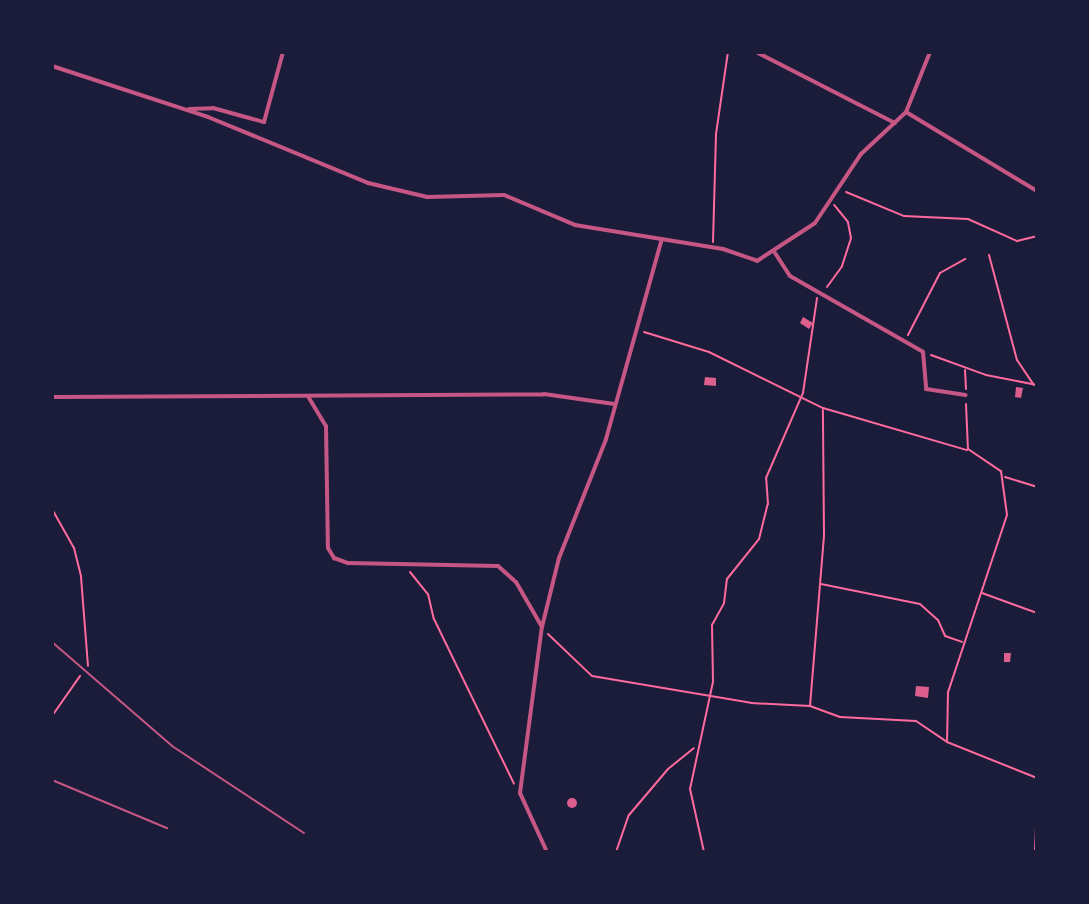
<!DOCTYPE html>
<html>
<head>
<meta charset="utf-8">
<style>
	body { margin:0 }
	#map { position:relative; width:1089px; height:904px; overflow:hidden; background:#1b1b3a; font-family:"Varela Round",sans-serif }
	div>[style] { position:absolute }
	.building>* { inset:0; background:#dd5f8e }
	.round { border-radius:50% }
	.path>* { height:2px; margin:-1px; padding:0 1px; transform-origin:1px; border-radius:1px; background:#ff6b9d }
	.service>* { height:2px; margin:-1px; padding:0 1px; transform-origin:1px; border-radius:1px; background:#c65784 }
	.minor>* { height:4px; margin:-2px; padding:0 2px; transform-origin:2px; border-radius:2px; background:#c65784 }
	span { translate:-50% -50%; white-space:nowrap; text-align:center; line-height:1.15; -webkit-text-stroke:6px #1b1b3a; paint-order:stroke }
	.frame { position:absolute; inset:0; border:54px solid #1b1b3a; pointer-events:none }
</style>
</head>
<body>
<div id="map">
	<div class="building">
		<i style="clip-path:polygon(803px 317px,813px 323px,809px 329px,800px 323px)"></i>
		<i style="clip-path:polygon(705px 377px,716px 378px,716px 386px,704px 385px)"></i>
		<i style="clip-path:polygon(1016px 387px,1023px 388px,1021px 398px,1015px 397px)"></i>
		<i style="clip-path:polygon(1004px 653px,1011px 653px,1010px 662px,1004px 662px)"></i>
		<i style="clip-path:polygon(916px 686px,929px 687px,928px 698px,915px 696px)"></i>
		<i class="round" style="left:567px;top:798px;width:10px;height:10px"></i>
	</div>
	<div class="path">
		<i style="left:846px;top:192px;width:63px;rotate:22.5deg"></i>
		<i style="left:904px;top:216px;width:64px;rotate:2.7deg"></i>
		<i style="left:968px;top:219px;width:54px;rotate:24.2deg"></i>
		<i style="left:1017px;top:241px;width:21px;rotate:-14deg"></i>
		<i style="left:713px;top:242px;width:108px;rotate:-88.4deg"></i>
		<i style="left:716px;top:134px;width:83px;rotate:-81.7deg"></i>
		<i style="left:989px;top:255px;width:109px;rotate:75.1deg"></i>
		<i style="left:1017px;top:360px;width:30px;rotate:56deg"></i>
		<i style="left:827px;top:287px;width:26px;rotate:-54deg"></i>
		<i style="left:842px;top:266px;width:29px;rotate:-72deg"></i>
		<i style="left:851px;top:238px;width:16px;rotate:-101deg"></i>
		<i style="left:848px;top:222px;width:22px;rotate:-129deg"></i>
		<i style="left:644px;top:332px;width:68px;rotate:17.1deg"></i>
		<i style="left:709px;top:352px;width:127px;rotate:26.2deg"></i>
		<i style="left:823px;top:408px;width:150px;rotate:16.3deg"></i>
		<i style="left:908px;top:335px;width:70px;rotate:-62.7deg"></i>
		<i style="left:940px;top:273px;width:29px;rotate:-29deg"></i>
		<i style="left:931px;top:355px;width:59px;rotate:20deg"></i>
		<i style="left:986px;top:375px;width:52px;rotate:11.1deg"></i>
		<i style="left:965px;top:370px;width:19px;rotate:87deg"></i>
		<i style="left:966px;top:404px;width:45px;rotate:87.5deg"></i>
		<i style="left:968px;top:449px;width:40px;rotate:34deg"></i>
		<i style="left:1001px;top:471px;width:44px;rotate:82.2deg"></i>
		<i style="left:1007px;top:515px;width:187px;rotate:108.4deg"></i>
		<i style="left:948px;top:692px;width:50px;rotate:91.1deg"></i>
		<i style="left:947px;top:742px;width:97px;rotate:21.8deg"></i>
		<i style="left:1005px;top:477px;width:34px;rotate:17deg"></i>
		<i style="left:52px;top:509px;width:45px;rotate:60.6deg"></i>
		<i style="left:74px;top:548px;width:30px;rotate:76deg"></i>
		<i style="left:81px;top:577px;width:89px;rotate:85.5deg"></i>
		<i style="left:410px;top:572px;width:28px;rotate:51deg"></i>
		<i style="left:428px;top:594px;width:26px;rotate:77deg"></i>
		<i style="left:434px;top:619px;width:183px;rotate:64.1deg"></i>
		<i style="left:821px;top:584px;width:101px;rotate:11.4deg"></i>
		<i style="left:920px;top:604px;width:24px;rotate:42deg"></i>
		<i style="left:938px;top:620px;width:17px;rotate:66deg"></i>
		<i style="left:945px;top:636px;width:18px;rotate:19deg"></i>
		<i style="left:982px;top:593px;width:59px;rotate:20deg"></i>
		<i style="left:548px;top:634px;width:61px;rotate:43.7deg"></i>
		<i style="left:592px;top:676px;width:161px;rotate:9.6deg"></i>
		<i style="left:751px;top:703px;width:59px;rotate:2.9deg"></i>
		<i style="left:810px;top:706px;width:32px;rotate:20deg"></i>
		<i style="left:840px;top:717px;width:76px;rotate:3deg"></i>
		<i style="left:916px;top:721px;width:36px;rotate:34deg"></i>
		<i style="left:810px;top:706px;width:171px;rotate:-85.3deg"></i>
		<i style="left:824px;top:536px;width:126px;rotate:-90.5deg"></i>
		<i style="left:52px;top:716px;width:49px;rotate:-55deg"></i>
		<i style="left:616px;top:852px;width:39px;rotate:-71deg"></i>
		<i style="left:629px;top:815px;width:60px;rotate:-49.7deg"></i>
		<i style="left:668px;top:769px;width:33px;rotate:-39deg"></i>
		<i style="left:704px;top:852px;width:65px;rotate:-102.5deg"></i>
		<i style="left:690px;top:789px;width:109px;rotate:-77.9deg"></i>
		<i style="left:713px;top:682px;width:57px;rotate:-91deg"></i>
		<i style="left:712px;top:625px;width:25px;rotate:-61deg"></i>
		<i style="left:724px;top:603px;width:24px;rotate:-83deg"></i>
		<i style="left:727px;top:579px;width:51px;rotate:-51.3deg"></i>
		<i style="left:759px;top:539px;width:36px;rotate:-76deg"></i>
		<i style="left:768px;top:504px;width:26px;rotate:-94deg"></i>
		<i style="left:766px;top:478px;width:93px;rotate:-66.5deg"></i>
		<i style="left:803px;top:393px;width:96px;rotate:-81.6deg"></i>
		<i style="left:1035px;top:852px;width:49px;rotate:-87.7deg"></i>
	</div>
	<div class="service">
		<i style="left:52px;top:642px;width:159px;rotate:40.9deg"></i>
		<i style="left:172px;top:746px;width:158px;rotate:33.4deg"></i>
		<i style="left:52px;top:780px;width:125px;rotate:22.7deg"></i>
	</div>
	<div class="minor">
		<i style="left:756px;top:52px;width:156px;rotate:27.1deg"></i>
		<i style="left:52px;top:66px;width:164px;rotate:18.1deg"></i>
		<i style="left:208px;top:117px;width:173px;rotate:22.4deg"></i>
		<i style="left:368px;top:183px;width:61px;rotate:13.3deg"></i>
		<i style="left:427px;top:197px;width:77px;rotate:-1.5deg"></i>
		<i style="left:504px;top:195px;width:77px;rotate:22.9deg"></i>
		<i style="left:575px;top:225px;width:150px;rotate:9.2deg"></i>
		<i style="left:723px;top:249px;width:36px;rotate:19deg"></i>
		<i style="left:757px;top:261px;width:69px;rotate:-33.2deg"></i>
		<i style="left:815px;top:223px;width:83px;rotate:-56.3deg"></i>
		<i style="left:861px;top:154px;width:62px;rotate:-43deg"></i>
		<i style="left:906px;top:112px;width:65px;rotate:-68.2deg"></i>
		<i style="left:189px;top:109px;width:24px;rotate:-2deg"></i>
		<i style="left:213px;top:108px;width:53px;rotate:15.4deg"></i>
		<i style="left:264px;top:122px;width:73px;rotate:-74.8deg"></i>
		<i style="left:906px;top:112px;width:153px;rotate:31.1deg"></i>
		<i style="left:775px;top:253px;width:27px;rotate:57deg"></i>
		<i style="left:790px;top:276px;width:153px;rotate:29.7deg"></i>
		<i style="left:923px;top:352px;width:37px;rotate:85deg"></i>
		<i style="left:926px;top:389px;width:40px;rotate:8.5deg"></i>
		<i style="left:52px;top:397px;width:492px;rotate:-0.3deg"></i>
		<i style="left:544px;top:394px;width:71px;rotate:8.1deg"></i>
		<i style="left:309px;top:398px;width:33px;rotate:59deg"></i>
		<i style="left:326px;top:426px;width:122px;rotate:89.1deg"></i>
		<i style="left:328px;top:548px;width:12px;rotate:59deg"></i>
		<i style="left:334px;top:558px;width:15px;rotate:20deg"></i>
		<i style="left:348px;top:563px;width:150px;rotate:1.1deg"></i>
		<i style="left:498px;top:566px;width:24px;rotate:42deg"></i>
		<i style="left:516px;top:582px;width:52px;rotate:60deg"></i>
		<i style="left:547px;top:852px;width:65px;rotate:-114.6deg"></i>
		<i style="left:520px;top:793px;width:167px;rotate:-82.5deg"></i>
		<i style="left:542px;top:627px;width:71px;rotate:-76.2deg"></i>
		<i style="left:559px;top:558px;width:128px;rotate:-68.4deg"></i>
		<i style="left:606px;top:439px;width:205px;rotate:-74.4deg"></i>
	</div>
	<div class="frame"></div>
</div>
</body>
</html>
